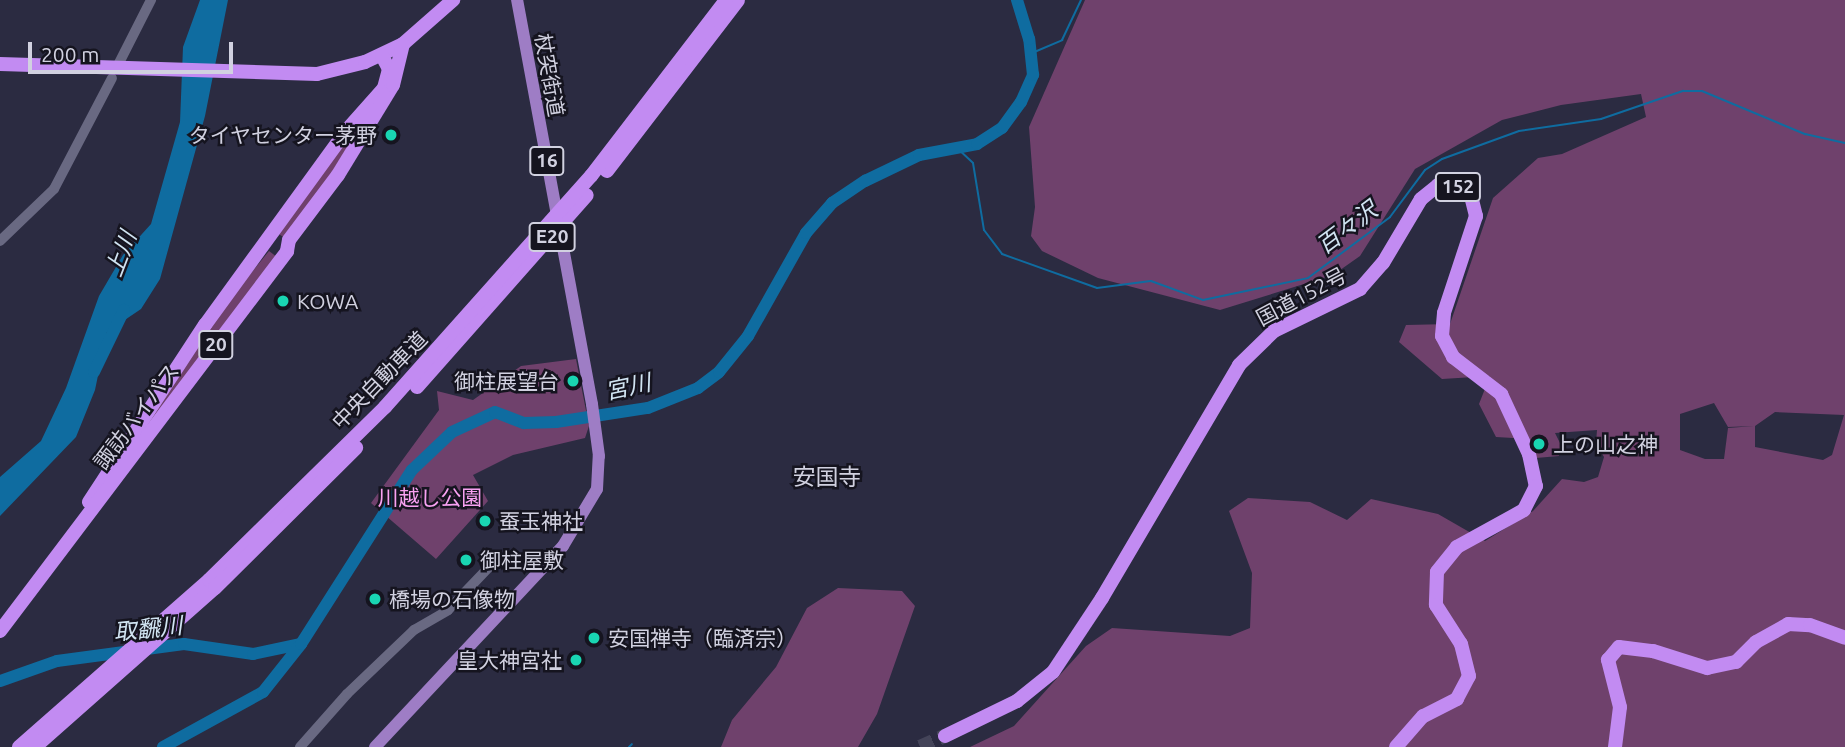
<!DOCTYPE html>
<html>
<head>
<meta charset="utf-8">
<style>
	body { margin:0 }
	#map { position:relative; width:1845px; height:747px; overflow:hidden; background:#2b2b41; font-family:Ubuntu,"Noto Sans JP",sans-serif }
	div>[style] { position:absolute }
	.green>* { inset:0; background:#6f416c }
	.water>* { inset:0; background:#0f6ca0 }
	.stream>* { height:2px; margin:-1px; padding:0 1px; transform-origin:1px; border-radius:1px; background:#0f6ca0 }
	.river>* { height:12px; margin:-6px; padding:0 6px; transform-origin:6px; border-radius:6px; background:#0f6ca0 }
	.highway-tunnel>* { height:14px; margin-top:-7px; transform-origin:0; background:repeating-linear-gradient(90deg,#444459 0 14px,transparent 0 21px) }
	.minor>* { height:10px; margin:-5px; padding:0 5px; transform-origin:5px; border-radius:5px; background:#696982 }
	.major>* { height:12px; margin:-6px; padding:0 6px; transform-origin:6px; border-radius:6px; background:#9e7dc5 }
	.highway>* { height:14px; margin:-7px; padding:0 7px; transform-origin:7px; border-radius:7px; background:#c28bf2 }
	.dots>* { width:19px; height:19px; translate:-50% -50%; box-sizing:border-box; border:4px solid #15141f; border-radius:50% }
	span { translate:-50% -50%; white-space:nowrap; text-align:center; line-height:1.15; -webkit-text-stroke:5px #15141f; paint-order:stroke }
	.shield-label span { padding:2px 5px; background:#15141f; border:2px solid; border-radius:5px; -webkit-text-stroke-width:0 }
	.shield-label { font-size:19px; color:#d1d1e0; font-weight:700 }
	.street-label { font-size:21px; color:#d1d1e0 }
	.poi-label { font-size:21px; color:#d1d1e0 }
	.right { translate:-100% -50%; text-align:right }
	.left { translate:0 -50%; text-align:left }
	.park-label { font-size:21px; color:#f8a1f1 }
	.water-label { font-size:23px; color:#d1e4f2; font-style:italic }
	.neighbourhood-label { font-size:23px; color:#d1d1e0 }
	.scale { position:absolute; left:28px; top:42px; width:205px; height:32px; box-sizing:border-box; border:4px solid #d1d1e0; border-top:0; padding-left:9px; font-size:21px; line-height:24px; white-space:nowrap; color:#d1d1e0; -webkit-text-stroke:5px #15141f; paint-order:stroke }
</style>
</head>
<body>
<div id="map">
	<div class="green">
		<i style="clip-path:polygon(evenodd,1085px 0,1845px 0,1845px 747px,970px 747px,1014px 726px,1086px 646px,1112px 628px,1230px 636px,1250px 628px,1252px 573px,1229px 511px,1248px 498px,1310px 502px,1347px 520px,1371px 499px,1438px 514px,1485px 541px,1533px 511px,1562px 479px,1584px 482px,1598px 477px,1604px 457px,1596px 443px,1597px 430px,1555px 433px,1561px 445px,1559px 456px,1536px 458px,1529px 439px,1496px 437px,1479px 404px,1490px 376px,1442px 379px,1399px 342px,1406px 325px,1450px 324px,1493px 198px,1538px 158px,1562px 154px,1646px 117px,1641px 94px,1561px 105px,1502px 120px,1415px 169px,1360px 256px,1333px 275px,1220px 310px,1098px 278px,1042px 251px,1031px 236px,1035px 207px,1029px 127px,1085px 0,1714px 403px,1728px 427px,1754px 426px,1728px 428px,1724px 459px,1705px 459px,1680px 450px,1680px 414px,1714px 403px,1085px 0,1775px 412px,1844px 415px,1832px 455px,1823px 460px,1755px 447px,1755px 426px,1775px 412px)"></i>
		<i style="clip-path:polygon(379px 99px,347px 155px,283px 237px,275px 231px)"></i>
		<i style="clip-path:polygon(269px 251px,277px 257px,108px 478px,206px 329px)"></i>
		<i style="clip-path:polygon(576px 359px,589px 426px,585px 438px,513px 455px,473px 475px,488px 501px,436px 559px,371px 503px,439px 410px,437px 391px,473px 400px,521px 366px)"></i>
		<i style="clip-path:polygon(838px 588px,902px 591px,915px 606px,877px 714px,858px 747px,721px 747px,732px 720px,776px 667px,807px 608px)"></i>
	</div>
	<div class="water">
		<i style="clip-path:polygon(200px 0,228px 0,205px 116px,160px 279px,141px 309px,107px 332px,95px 390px,76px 437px,0 516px,0 477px,41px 441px,66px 388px,99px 296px,123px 255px,151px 224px,180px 122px,183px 47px)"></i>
	</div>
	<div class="stream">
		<i style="left:1032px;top:53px;width:33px;rotate:-23deg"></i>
		<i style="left:1062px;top:40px;width:44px;rotate:-64.6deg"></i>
		<i style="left:956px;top:147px;width:23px;rotate:43deg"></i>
		<i style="left:973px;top:163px;width:68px;rotate:80.7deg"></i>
		<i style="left:984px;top:230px;width:30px;rotate:53deg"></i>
		<i style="left:1002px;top:254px;width:101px;rotate:19.7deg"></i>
		<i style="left:1097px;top:288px;width:54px;rotate:-7.4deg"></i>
		<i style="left:1151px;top:281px;width:55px;rotate:20.1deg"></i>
		<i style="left:1203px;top:300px;width:107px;rotate:-11.8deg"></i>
		<i style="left:1308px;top:278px;width:102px;rotate:-36.6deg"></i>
		<i style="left:1390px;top:217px;width:59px;rotate:-53.3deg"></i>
		<i style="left:1425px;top:170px;width:20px;rotate:-33deg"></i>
		<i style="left:1442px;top:159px;width:82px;rotate:-20deg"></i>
		<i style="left:1519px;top:131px;width:83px;rotate:-8.3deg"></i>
		<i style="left:1601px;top:119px;width:87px;rotate:-18.9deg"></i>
		<i style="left:1683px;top:91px;width:19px"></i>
		<i style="left:1702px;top:91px;width:112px;rotate:22.7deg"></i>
		<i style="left:1805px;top:134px;width:41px;rotate:12.7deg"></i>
		<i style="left:629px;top:747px;width:4px;rotate:-45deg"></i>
	</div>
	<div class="river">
		<i style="left:94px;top:372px;width:69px;rotate:-64.2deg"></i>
		<i style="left:0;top:681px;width:60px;rotate:-19.3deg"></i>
		<i style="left:57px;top:661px;width:128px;rotate:-7.6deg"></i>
		<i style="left:184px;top:644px;width:70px;rotate:8.2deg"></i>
		<i style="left:253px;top:654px;width:49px;rotate:-11.8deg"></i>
		<i style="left:163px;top:747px;width:114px;rotate:-28.8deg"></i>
		<i style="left:263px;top:692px;width:61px;rotate:-51.6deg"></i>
		<i style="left:301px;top:644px;width:206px;rotate:-57.5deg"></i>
		<i style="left:412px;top:470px;width:55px;rotate:-43.5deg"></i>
		<i style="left:452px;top:432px;width:47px;rotate:-24.9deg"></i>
		<i style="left:495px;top:412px;width:31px;rotate:21deg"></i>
		<i style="left:524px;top:423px;width:32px;rotate:-2deg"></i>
		<i style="left:556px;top:422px;width:93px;rotate:-8.7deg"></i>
		<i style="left:648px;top:408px;width:54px;rotate:-21.8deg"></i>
		<i style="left:698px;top:388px;width:26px;rotate:-37deg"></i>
		<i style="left:719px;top:372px;width:46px;rotate:-51.1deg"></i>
		<i style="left:748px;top:336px;width:118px;rotate:-60.6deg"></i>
		<i style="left:806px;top:233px;width:40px;rotate:-49deg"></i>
		<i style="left:832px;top:203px;width:40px;rotate:-34deg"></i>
		<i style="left:865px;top:181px;width:60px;rotate:-25.7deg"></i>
		<i style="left:919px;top:155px;width:59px;rotate:-10.7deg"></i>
		<i style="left:977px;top:144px;width:30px;rotate:-33deg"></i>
		<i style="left:1002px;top:128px;width:32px;rotate:-54deg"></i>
		<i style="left:1021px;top:102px;width:30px;rotate:-66deg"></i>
		<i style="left:1033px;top:75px;width:36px;rotate:-96deg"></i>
		<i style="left:1029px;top:39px;width:41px;rotate:-107.1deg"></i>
	</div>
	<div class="highway-tunnel">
		<i style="left:920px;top:747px;width:27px;rotate:-24deg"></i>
	</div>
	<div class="minor">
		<i style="left:119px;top:63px;width:71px;rotate:-63.1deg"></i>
		<i style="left:0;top:241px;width:75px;rotate:-43.9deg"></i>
		<i style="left:54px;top:189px;width:125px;rotate:-62.4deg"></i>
		<i style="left:300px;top:747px;width:71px;rotate:-48.4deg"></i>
		<i style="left:347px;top:694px;width:93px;rotate:-43.7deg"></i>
		<i style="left:414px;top:630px;width:39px;rotate:-30deg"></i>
		<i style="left:448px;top:610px;width:61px;rotate:-46.3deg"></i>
	</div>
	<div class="major">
		<i style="left:375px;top:747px;width:275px;rotate:-46.9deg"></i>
		<i style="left:563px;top:546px;width:66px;rotate:-59.2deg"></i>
		<i style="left:597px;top:489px;width:33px;rotate:-87deg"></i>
		<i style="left:599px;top:456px;width:52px;rotate:-97.7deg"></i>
		<i style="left:592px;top:404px;width:411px;rotate:-100.5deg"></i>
	</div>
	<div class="highway">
		<i style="left:0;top:64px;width:317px;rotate:1.8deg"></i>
		<i style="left:317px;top:74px;width:49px;rotate:-14deg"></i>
		<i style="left:365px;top:62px;width:42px;rotate:-25.3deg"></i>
		<i style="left:403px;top:44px;width:67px;rotate:-41.3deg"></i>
		<i style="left:607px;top:171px;width:215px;rotate:-52.5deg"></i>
		<i style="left:417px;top:387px;width:256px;rotate:-48.5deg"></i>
		<i style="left:89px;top:502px;width:212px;rotate:-56.8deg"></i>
		<i style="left:205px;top:325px;width:240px;rotate:-54deg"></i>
		<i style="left:346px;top:131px;width:57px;rotate:-48.5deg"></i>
		<i style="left:384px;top:88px;width:20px;rotate:-75deg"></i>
		<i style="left:389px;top:69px;width:15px;rotate:-118deg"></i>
		<i style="left:0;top:631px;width:476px;rotate:-52.9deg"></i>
		<i style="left:287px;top:251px;width:11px;rotate:-80deg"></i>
		<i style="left:289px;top:240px;width:81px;rotate:-53deg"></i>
		<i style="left:338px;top:175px;width:105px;rotate:-58.6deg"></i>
		<i style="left:393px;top:85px;width:42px;rotate:-76.3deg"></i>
		<i style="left:945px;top:736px;width:80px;rotate:-25.9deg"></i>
		<i style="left:1017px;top:701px;width:46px;rotate:-38.9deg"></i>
		<i style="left:1053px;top:672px;width:89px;rotate:-56.5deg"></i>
		<i style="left:1102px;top:598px;width:270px;rotate:-59.5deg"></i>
		<i style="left:1239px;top:365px;width:49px;rotate:-44.2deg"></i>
		<i style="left:1274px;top:331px;width:96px;rotate:-26deg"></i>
		<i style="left:1360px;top:289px;width:35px;rotate:-49deg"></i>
		<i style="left:1383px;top:263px;width:74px;rotate:-59.3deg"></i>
		<i style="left:1421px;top:199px;width:22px;rotate:-39deg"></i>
		<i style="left:1438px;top:185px;width:10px;rotate:-6deg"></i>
		<i style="left:1448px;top:184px;width:26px;rotate:28deg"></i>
		<i style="left:1471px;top:196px;width:21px;rotate:76deg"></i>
		<i style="left:1476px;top:216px;width:102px;rotate:108.3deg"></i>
		<i style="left:1444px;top:313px;width:23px;rotate:95deg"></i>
		<i style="left:1442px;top:336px;width:24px;rotate:62deg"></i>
		<i style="left:1453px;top:357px;width:61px;rotate:37.6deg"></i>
		<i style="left:1501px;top:394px;width:66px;rotate:65deg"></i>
		<i style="left:1529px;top:454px;width:33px;rotate:78deg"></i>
		<i style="left:1536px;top:486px;width:27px;rotate:117deg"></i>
		<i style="left:1524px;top:510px;width:77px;rotate:151.1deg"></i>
		<i style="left:1457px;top:547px;width:32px;rotate:129deg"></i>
		<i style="left:1437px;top:572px;width:33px;rotate:92deg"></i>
		<i style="left:1436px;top:605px;width:46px;rotate:57.3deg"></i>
		<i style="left:1461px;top:644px;width:33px;rotate:76deg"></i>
		<i style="left:1469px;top:676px;width:26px;rotate:118deg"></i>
		<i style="left:1457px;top:699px;width:38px;rotate:153deg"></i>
		<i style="left:1423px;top:716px;width:41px;rotate:131.1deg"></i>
		<i style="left:19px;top:747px;width:253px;rotate:-41.3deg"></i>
		<i style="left:209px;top:580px;width:247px;rotate:-44.5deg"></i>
		<i style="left:385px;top:407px;width:310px;rotate:-48.3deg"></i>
		<i style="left:591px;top:176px;width:222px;rotate:-52.5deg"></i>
		<i style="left:35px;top:747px;width:240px;rotate:-41.5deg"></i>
		<i style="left:215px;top:588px;width:199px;rotate:-44.8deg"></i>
		<i style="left:1615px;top:747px;width:40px;rotate:-82.9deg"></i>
		<i style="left:1620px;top:707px;width:49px;rotate:-104.3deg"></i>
		<i style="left:1608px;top:660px;width:17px;rotate:-50deg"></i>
		<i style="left:1619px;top:647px;width:34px;rotate:7deg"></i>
		<i style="left:1653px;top:651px;width:57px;rotate:17.5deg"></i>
		<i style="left:1707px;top:668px;width:30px;rotate:-12deg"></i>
		<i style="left:1736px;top:662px;width:28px;rotate:-45deg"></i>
		<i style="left:1756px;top:642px;width:37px;rotate:-29deg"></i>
		<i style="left:1788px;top:624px;width:22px;rotate:3deg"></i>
		<i style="left:1810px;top:625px;width:37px;rotate:20deg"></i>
	</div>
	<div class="dots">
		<i style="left:391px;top:135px;background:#19d5b2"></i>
		<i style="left:283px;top:301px;background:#19d5b2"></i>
		<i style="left:573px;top:381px;background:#19d5b2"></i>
		<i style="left:1539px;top:444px;background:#19d5b2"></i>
		<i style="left:485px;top:521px;background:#19d5b2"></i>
		<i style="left:466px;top:560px;background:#19d5b2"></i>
		<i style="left:375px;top:599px;background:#19d5b2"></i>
		<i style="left:594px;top:638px;background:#19d5b2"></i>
		<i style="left:576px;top:660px;background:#19d5b2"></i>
	</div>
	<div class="shield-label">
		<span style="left:547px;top:161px">16</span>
		<span style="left:1458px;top:187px">152</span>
		<span style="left:552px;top:237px">E20</span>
		<span style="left:216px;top:345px">20</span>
	</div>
	<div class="street-label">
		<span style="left:550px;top:75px;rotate:80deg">杖突街道</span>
		<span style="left:1301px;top:296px;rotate:-28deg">国道152号</span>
		<span style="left:379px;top:380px;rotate:-46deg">中央自動車道</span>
		<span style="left:136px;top:416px;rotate:-53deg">諏訪バイパス</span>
	</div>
	<div class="poi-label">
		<span class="right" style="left:377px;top:135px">タイヤセンター茅野</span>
		<span class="left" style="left:297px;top:301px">KOWA</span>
		<span class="right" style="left:559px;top:381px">御柱展望台</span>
		<span class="left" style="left:1553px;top:444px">上の山之神</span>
		<span class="left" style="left:499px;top:521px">蚕玉神社</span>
		<span class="left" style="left:480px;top:560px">御柱屋敷</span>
		<span class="left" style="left:389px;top:599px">橋場の石像物</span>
		<span class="left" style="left:608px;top:638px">安国禅寺（臨済宗）</span>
		<span class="right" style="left:562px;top:660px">皇大神宮社</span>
	</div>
	<div class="park-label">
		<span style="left:430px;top:497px">川越し公園</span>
	</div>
	<div class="water-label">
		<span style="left:1347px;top:228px;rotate:-37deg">百々沢</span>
		<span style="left:121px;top:254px;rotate:-69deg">上川</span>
		<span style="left:628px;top:387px;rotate:-12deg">宮川</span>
		<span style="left:148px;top:629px;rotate:-6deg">取飜川</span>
	</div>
	<div class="neighbourhood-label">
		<span style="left:827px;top:477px">安国寺</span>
	</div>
	<div class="scale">200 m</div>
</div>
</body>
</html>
